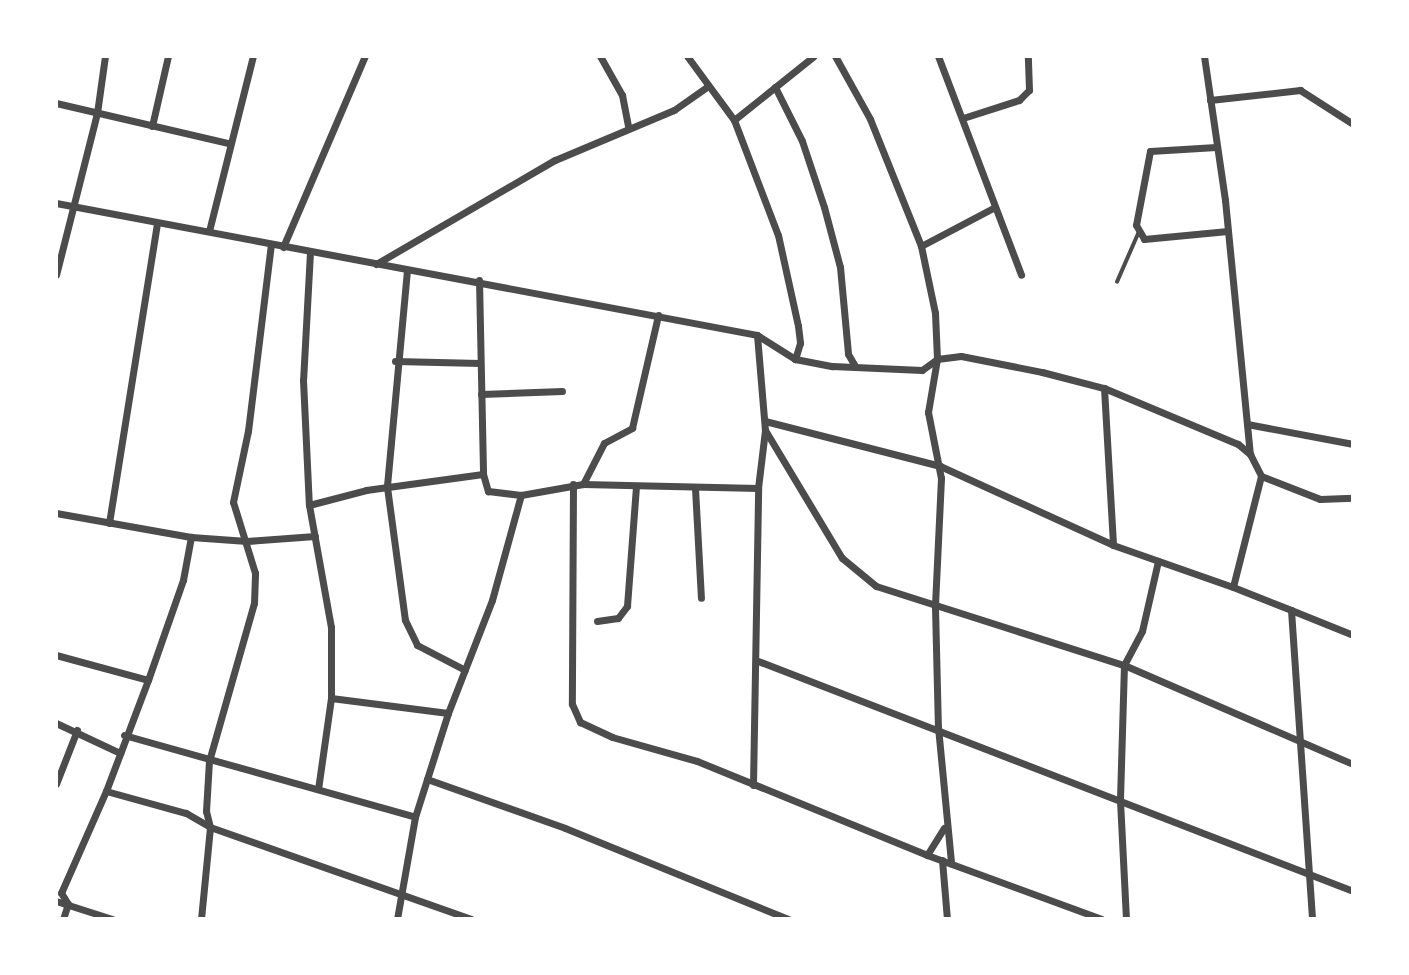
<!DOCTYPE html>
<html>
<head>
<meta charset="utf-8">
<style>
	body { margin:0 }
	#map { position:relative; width:1409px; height:975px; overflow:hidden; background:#fff; font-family:"Alegreya Sans",sans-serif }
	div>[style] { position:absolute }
	.service>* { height:3.5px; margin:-1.75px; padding:0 1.75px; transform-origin:1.75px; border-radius:1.75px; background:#4c4c4c }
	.minor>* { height:7px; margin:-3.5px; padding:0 3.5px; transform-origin:3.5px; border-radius:3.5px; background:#4c4c4c }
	span { translate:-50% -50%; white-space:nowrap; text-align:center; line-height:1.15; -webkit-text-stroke:6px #fff; paint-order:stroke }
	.frame { position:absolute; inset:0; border:58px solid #fff; pointer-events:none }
</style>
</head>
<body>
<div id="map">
	<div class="service">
		<i style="left:1117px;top:282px;width:52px;rotate:-66.4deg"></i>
	</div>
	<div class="minor">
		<i style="left:600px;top:56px;width:45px;rotate:60.6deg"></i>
		<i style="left:622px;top:95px;width:33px;rotate:79deg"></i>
		<i style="left:687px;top:56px;width:79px;rotate:53.7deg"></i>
		<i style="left:734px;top:120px;width:123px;rotate:69.1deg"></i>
		<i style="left:778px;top:235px;width:93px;rotate:77.6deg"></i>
		<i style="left:798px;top:326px;width:17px;rotate:83deg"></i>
		<i style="left:800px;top:343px;width:17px;rotate:107deg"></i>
		<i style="left:835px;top:56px;width:72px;rotate:60.9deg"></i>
		<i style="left:870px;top:119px;width:137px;rotate:68.1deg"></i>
		<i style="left:921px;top:246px;width:68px;rotate:78.2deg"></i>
		<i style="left:935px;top:313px;width:46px;rotate:87.5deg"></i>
		<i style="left:937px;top:359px;width:54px;rotate:99.6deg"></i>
		<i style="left:928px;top:412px;width:67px;rotate:78.9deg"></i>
		<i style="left:941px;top:478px;width:129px;rotate:92.7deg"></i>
		<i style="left:935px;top:607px;width:120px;rotate:88.6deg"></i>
		<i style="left:938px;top:727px;width:137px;rotate:84.5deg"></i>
		<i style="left:938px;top:56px;width:234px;rotate:69.2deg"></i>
		<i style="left:1204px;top:56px;width:146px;rotate:81.7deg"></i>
		<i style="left:1225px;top:200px;width:254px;rotate:84.4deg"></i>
		<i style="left:775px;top:87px;width:60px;rotate:63.4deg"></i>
		<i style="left:802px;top:141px;width:70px;rotate:71.6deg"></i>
		<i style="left:824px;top:207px;width:62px;rotate:75.1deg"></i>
		<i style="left:840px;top:267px;width:87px;rotate:84.7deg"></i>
		<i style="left:848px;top:354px;width:14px;rotate:60deg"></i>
		<i style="left:1210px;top:100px;width:91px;rotate:-6.3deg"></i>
		<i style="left:1300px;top:90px;width:63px;rotate:32.7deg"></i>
		<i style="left:56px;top:103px;width:177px;rotate:13.1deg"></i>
		<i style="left:963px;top:118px;width:59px;rotate:-17.8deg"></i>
		<i style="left:1019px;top:100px;width:14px;rotate:-45deg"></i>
		<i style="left:1029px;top:90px;width:34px;rotate:-92deg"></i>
		<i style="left:734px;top:120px;width:102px;rotate:-38.7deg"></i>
		<i style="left:152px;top:126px;width:72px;rotate:-77.1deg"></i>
		<i style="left:1216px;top:147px;width:66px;rotate:176.5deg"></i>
		<i style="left:1150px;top:151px;width:75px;rotate:100.7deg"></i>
		<i style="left:1136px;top:225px;width:16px;rotate:60deg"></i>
		<i style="left:1144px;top:239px;width:84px;rotate:-5.4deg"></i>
		<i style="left:56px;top:203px;width:713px;rotate:10.66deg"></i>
		<i style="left:757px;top:335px;width:45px;rotate:32.3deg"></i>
		<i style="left:795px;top:359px;width:38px;rotate:11deg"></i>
		<i style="left:832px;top:366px;width:90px;rotate:2.5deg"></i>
		<i style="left:922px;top:370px;width:19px;rotate:-36deg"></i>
		<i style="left:937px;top:359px;width:24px;rotate:-7deg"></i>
		<i style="left:961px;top:356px;width:83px;rotate:11.2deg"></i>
		<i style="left:1042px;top:372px;width:64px;rotate:14.5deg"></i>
		<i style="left:1104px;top:388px;width:145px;rotate:22.7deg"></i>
		<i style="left:1238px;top:444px;width:16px;rotate:40deg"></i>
		<i style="left:1250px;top:454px;width:25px;rotate:63deg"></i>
		<i style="left:1261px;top:476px;width:63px;rotate:21.3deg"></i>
		<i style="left:1320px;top:499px;width:33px;rotate:-2deg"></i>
		<i style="left:209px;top:231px;width:180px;rotate:-75.9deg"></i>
		<i style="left:921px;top:246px;width:81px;rotate:-27.8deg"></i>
		<i style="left:283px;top:247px;width:208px;rotate:-66.8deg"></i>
		<i style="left:310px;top:252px;width:128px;rotate:93.1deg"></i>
		<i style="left:303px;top:380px;width:125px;rotate:87.3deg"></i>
		<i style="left:309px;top:505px;width:124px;rotate:79.8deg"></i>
		<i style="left:331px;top:627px;width:71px;rotate:90deg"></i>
		<i style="left:331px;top:698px;width:92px;rotate:98.1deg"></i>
		<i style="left:376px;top:264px;width:207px;rotate:-30.2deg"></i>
		<i style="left:555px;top:160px;width:129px;rotate:-22.8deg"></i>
		<i style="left:674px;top:110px;width:42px;rotate:-35.2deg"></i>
		<i style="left:407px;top:270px;width:218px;rotate:95.3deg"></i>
		<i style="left:387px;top:487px;width:134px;rotate:82.3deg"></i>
		<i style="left:405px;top:620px;width:28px;rotate:64deg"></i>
		<i style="left:417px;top:645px;width:54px;rotate:27.5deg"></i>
		<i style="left:56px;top:275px;width:167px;rotate:-75.8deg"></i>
		<i style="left:97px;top:113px;width:58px;rotate:-82deg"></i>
		<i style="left:479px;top:280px;width:194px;rotate:88.8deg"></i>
		<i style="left:483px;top:474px;width:18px;rotate:74deg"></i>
		<i style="left:488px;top:491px;width:33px;rotate:7deg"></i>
		<i style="left:521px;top:495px;width:63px;rotate:-10.1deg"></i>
		<i style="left:583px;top:484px;width:175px;rotate:1.3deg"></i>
		<i style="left:757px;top:335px;width:95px;rotate:85.2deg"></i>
		<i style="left:765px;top:430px;width:149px;rotate:59deg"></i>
		<i style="left:842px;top:558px;width:44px;rotate:39.5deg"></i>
		<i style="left:876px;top:586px;width:260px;rotate:17.7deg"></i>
		<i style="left:1124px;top:665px;width:249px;rotate:23.4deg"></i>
		<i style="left:395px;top:361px;width:85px;rotate:1.3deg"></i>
		<i style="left:1104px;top:388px;width:157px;rotate:86.7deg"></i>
		<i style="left:481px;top:394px;width:81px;rotate:-2.1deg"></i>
		<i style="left:765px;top:421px;width:181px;rotate:14.4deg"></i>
		<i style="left:940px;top:466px;width:190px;rotate:24.5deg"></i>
		<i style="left:1113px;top:545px;width:127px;rotate:19.3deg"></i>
		<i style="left:1247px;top:424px;width:108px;rotate:10.7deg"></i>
		<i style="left:1261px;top:476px;width:114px;rotate:104.2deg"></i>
		<i style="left:1233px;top:587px;width:62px;rotate:21.6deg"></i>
		<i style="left:1291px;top:610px;width:310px;rotate:86.1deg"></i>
		<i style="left:573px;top:484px;width:220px;rotate:90.3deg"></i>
		<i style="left:572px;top:704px;width:20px;rotate:66deg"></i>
		<i style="left:580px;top:722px;width:35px;rotate:25deg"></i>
		<i style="left:612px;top:737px;width:88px;rotate:15.8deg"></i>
		<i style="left:697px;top:761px;width:248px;rotate:22.2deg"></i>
		<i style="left:927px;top:855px;width:186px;rotate:20.1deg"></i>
		<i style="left:583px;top:484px;width:46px;rotate:-62.9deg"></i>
		<i style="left:604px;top:443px;width:32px;rotate:-28deg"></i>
		<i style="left:632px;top:428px;width:116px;rotate:-77deg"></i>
		<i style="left:695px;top:488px;width:110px;rotate:86.9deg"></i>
		<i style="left:309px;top:505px;width:59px;rotate:-14.7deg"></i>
		<i style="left:366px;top:490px;width:118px;rotate:-7.8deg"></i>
		<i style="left:56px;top:513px;width:137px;rotate:10.1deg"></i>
		<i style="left:191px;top:537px;width:56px;rotate:4.1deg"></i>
		<i style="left:247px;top:541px;width:68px;rotate:-4.2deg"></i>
		<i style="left:109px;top:523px;width:304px;rotate:-80.9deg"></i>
		<i style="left:1291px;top:610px;width:67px;rotate:22deg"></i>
		<i style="left:597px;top:621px;width:21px;rotate:-8deg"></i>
		<i style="left:618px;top:618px;width:15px;rotate:-53deg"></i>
		<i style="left:627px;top:606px;width:119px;rotate:-85.7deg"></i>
		<i style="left:56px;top:655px;width:95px;rotate:15.2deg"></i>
		<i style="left:758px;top:661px;width:638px;rotate:21.13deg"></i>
		<i style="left:331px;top:698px;width:118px;rotate:7.3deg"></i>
		<i style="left:56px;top:723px;width:71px;rotate:25.1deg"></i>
		<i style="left:124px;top:735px;width:302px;rotate:15.7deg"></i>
		<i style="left:427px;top:779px;width:146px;rotate:19.5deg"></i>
		<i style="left:565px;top:828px;width:241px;rotate:22.2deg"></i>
		<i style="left:56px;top:784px;width:58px;rotate:-68.7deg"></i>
		<i style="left:753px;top:785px;width:297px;rotate:-89deg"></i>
		<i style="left:758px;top:488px;width:58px;rotate:-83.1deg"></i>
		<i style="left:106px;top:791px;width:83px;rotate:15.4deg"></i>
		<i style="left:186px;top:813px;width:28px;rotate:30deg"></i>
		<i style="left:210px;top:827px;width:277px;rotate:19.4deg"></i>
		<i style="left:927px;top:855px;width:32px;rotate:-58deg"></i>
		<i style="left:942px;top:860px;width:59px;rotate:85.2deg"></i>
		<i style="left:56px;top:901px;width:59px;rotate:17.8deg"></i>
		<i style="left:68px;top:904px;width:13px;rotate:-122deg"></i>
		<i style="left:61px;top:893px;width:111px;rotate:-66.2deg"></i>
		<i style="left:106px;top:791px;width:119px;rotate:-69.3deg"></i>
		<i style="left:148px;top:680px;width:106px;rotate:-70.7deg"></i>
		<i style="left:183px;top:580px;width:44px;rotate:-79.5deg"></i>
		<i style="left:63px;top:919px;width:16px;rotate:-72deg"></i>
		<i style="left:201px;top:919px;width:92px;rotate:-84.4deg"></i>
		<i style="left:210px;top:827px;width:16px;rotate:-104deg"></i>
		<i style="left:206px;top:811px;width:50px;rotate:-86.6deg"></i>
		<i style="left:209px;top:761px;width:164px;rotate:-74.1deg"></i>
		<i style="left:254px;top:603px;width:30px;rotate:-88deg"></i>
		<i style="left:255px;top:573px;width:74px;rotate:-107.2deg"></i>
		<i style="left:233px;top:502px;width:73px;rotate:-78.1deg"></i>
		<i style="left:248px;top:431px;width:188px;rotate:-83deg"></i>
		<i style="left:397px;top:919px;width:104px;rotate:-80deg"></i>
		<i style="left:415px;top:817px;width:109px;rotate:-72.4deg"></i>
		<i style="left:448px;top:713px;width:121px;rotate:-68.7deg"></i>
		<i style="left:492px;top:600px;width:109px;rotate:-74.6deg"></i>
		<i style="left:1126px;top:919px;width:120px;rotate:-92.9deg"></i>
		<i style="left:1120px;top:799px;width:134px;rotate:-88.3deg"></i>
		<i style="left:1124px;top:665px;width:38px;rotate:-62deg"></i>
		<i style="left:1142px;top:631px;width:72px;rotate:-77.1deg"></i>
	</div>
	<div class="frame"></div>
</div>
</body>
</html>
